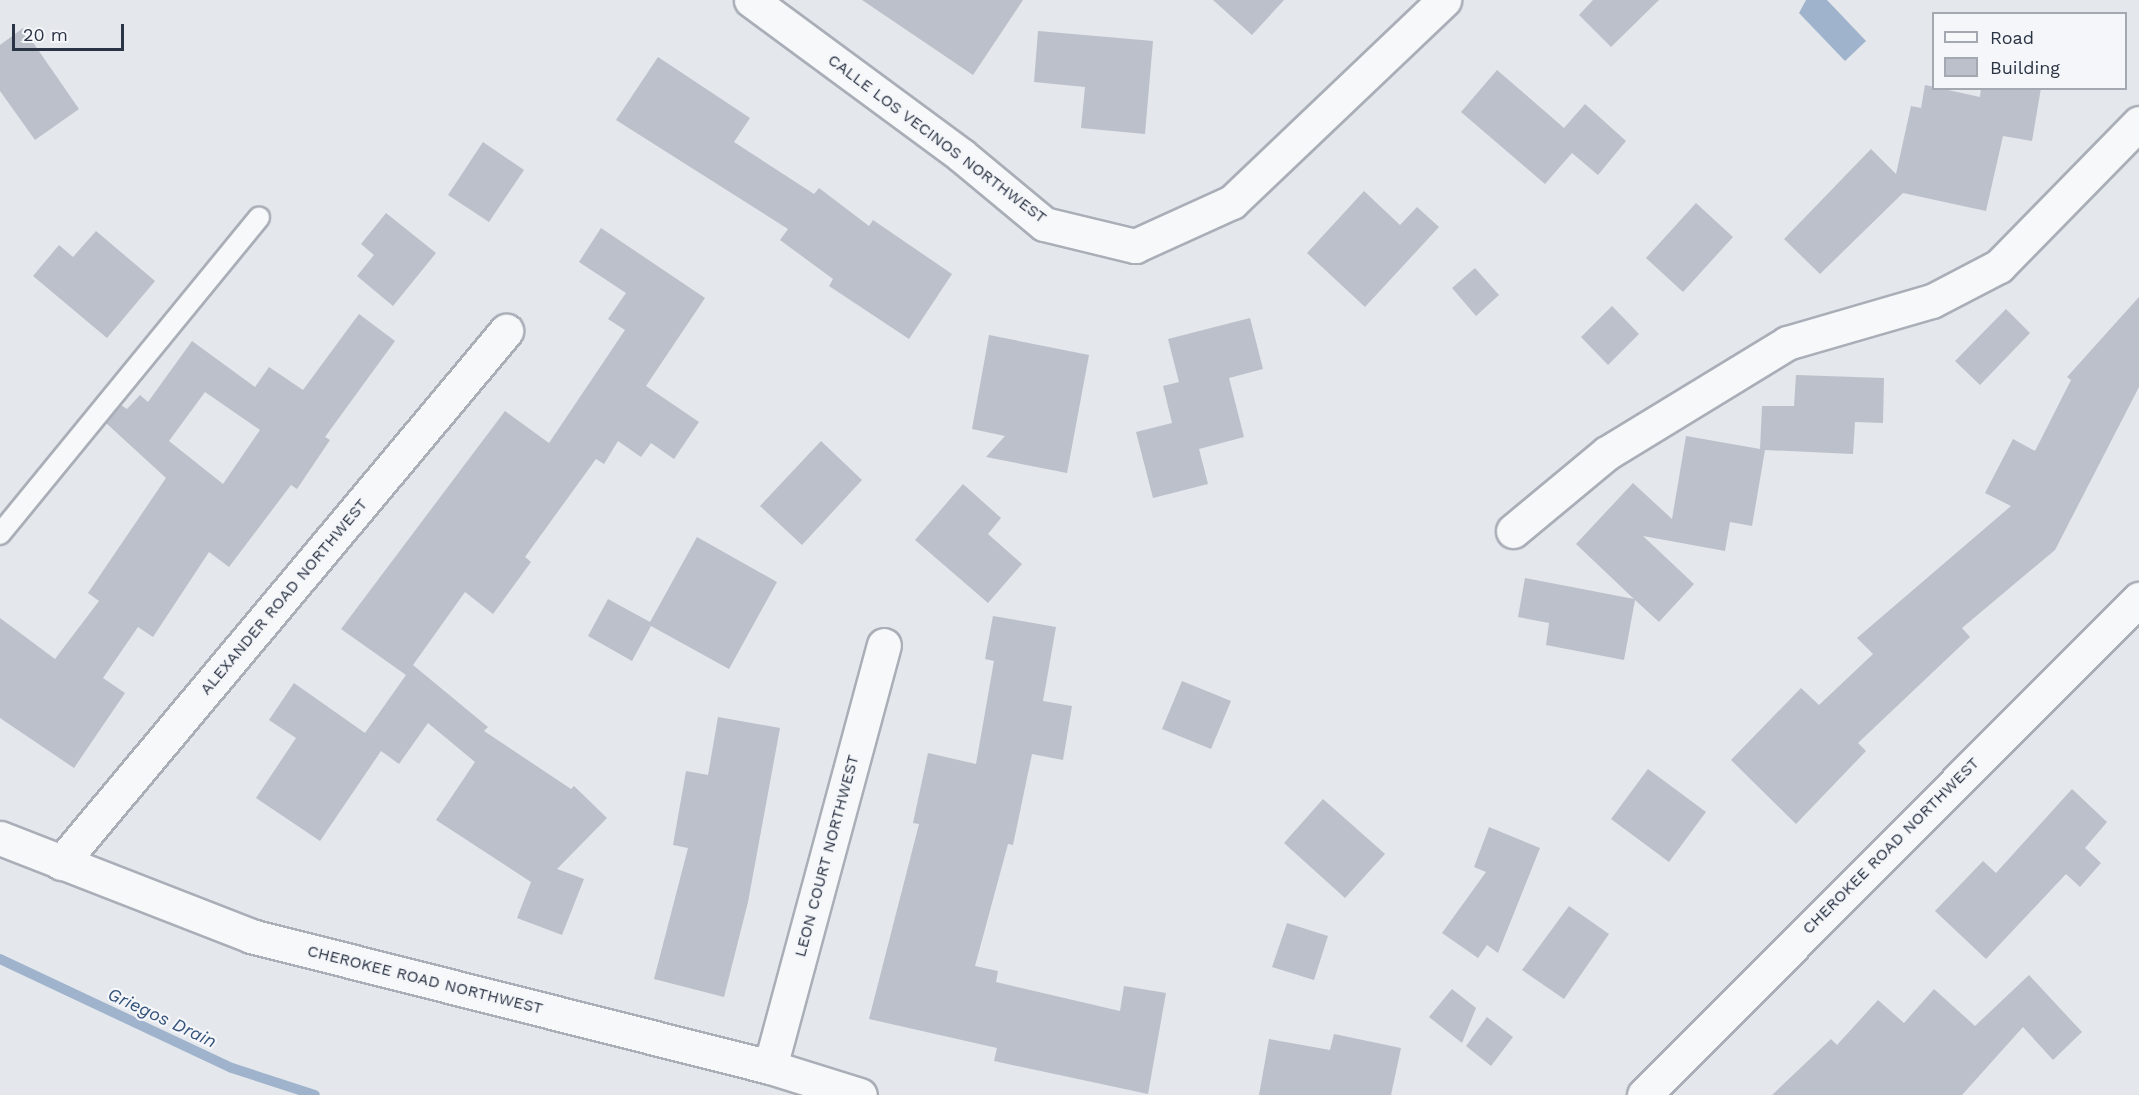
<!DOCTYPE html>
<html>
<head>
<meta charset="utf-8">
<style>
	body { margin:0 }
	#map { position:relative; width:2139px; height:1095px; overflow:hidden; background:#e4e7ec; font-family:"Work Sans",sans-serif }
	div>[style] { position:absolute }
	.water>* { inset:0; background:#9fb4cc }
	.stream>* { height:10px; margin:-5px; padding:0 5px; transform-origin:5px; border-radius:5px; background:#9fb4cc }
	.building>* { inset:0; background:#bbc0ca }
	.roads { filter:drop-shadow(2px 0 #a9aeb7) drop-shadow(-2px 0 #a9aeb7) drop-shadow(0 2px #a9aeb7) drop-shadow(0 -2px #a9aeb7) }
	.service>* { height:20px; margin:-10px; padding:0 10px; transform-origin:10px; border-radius:10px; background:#f7f8fa }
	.minor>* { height:33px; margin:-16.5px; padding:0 16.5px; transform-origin:16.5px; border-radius:16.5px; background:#f7f8fa }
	span { translate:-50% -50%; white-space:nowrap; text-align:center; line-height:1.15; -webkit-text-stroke:4.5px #f4f6f9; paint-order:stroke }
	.street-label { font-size:16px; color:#2b3445 }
	.water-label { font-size:18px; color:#34527a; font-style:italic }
	.legend { position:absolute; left:1932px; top:12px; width:195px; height:78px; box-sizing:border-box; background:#f4f6f9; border:2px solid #a4a8b1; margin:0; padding:8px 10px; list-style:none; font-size:18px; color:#2b3445 }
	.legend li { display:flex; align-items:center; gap:12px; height:30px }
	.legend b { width:30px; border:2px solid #a4a8b1 }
	.scale { position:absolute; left:12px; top:24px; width:112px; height:27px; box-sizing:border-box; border:3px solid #2b3445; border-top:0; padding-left:8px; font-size:18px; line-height:21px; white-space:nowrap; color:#2b3445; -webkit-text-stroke:4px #f4f6f9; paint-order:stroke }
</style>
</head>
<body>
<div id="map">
	<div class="water">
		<i style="clip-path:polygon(1806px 0,1827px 0,1866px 41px,1845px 61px,1799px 13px)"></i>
	</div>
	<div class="stream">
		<i style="left:0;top:959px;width:256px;rotate:25.2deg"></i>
		<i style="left:232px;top:1068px;width:87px;rotate:18deg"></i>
	</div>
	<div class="building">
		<i style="clip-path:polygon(862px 0,1023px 0,973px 75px)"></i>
		<i style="clip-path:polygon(1213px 0,1284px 0,1252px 35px)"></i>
		<i style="clip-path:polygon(1593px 0,1659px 0,1611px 47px,1579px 15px)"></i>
		<i style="clip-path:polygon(23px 28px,79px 109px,35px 140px,0 91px,0 45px)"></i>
		<i style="clip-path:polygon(1038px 31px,1153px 41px,1145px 134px,1081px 128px,1085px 87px,1034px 82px)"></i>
		<i style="clip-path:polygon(658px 57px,750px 118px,734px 142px,814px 194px,819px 188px,869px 226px,873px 220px,952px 274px,909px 339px,829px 286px,833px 279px,780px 240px,788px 229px,616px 120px)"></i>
		<i style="clip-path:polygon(1497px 70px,1564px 128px,1585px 104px,1626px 141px,1598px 175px,1572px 153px,1545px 184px,1461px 112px)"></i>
		<i style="clip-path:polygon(1925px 85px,1980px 97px,1981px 88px,2041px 88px,2032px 141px,2003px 136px,1986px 211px,1903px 193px,1820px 274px,1784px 239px,1871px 149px,1896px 174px,1911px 106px,1921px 108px)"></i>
		<i style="clip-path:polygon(483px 142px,524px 170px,489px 222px,448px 195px)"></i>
		<i style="clip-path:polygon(1364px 191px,1400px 225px,1417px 207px,1439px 227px,1365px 307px,1307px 253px)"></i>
		<i style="clip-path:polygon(1696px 203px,1733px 237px,1683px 292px,1646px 258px)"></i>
		<i style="clip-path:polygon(386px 213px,436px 253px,393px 306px,357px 276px,374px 255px,361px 244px)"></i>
		<i style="clip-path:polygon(601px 228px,705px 298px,646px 386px,699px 422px,674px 459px,651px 443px,641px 457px,618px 441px,604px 464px,596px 459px,525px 557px,531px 562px,493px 614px,465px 592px,413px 665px,488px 727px,484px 731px,571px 789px,574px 786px,607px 818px,557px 869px,584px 879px,562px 935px,517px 918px,531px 882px,436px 820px,475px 762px,428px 723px,399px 764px,381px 751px,320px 841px,256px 798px,296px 738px,269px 720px,294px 683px,365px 733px,406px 675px,341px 629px,505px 411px,549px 443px,625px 330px,608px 319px,626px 293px,579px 262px)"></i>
		<i style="clip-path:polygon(96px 231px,155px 281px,107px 338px,33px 276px,59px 245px,73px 257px)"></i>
		<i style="clip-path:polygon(1475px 268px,1499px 295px,1476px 316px,1452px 288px)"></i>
		<i style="clip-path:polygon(2139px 297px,2139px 387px,2055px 550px,1962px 628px,1970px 637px,1858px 743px,1866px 751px,1796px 824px,1731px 760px,1801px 688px,1819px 705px,1873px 654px,1857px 638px,2011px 506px,1985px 493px,2013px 439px,2035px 451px,2071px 380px,2067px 377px)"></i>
		<i style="clip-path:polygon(1612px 306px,1639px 334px,1608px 365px,1581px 337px)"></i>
		<i style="clip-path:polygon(2006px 309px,2030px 333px,1980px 385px,1955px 361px)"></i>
		<i style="clip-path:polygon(evenodd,359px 314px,395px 341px,325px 437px,330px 440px,297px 489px,291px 485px,229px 567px,209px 552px,153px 637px,138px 627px,103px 678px,125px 693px,74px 768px,0 718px,0 618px,55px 659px,99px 601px,88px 593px,166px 478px,106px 423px,121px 405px,127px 409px,140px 395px,148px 402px,192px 341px,255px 387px,269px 367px,303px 390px,359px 314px,205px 392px,260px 430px,223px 484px,169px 441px,205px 392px)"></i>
		<i style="clip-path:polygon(1250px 318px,1263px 369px,1229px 378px,1244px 437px,1199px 449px,1208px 484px,1153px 498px,1136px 432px,1172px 423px,1163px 386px,1179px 382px,1168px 339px)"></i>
		<i style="clip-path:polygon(989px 335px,1089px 355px,1067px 473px,986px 457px,1005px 436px,972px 429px)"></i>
		<i style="clip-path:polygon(1796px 375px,1884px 378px,1883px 423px,1855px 422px,1853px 454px,1765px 450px,1752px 526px,1730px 522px,1725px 551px,1643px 536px,1694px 584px,1659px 622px,1635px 600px,1624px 660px,1546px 645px,1549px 623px,1518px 617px,1525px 578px,1634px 599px,1576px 544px,1633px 483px,1672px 519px,1686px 436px,1760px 449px,1762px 406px,1794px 406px)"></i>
		<i style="clip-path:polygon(821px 441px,862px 480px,802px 545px,760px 506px)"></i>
		<i style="clip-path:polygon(963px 484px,1001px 518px,988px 534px,1022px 564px,988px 603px,915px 540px)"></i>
		<i style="clip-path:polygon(697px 537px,777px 582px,729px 669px,651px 626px,632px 661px,588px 636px,608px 599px,650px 622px)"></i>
		<i style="clip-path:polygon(993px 616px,1056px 627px,1043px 701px,1072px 706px,1063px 760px,1032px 754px,1013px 845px,1008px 844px,975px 966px,998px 971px,996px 982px,1120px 1011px,1124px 986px,1166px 993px,1148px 1094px,994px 1061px,997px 1048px,869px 1019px,919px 824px,913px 823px,928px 753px,976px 764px,994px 661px,985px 659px)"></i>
		<i style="clip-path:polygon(1182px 681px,1231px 701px,1211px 749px,1162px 729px)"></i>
		<i style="clip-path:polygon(718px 717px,780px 728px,748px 902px,724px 997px,654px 979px,688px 848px,673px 845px,686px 771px,708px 775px)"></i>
		<i style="clip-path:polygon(1648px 769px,1706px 812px,1669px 862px,1611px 819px)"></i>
		<i style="clip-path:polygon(2072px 789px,2107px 822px,2085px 848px,2101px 863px,2080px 887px,2066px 874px,1986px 959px,1935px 911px,1983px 861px,1996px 873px)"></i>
		<i style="clip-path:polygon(1323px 799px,1385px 854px,1345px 898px,1284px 843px)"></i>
		<i style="clip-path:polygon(1489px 827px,1540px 848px,1498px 953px,1487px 945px,1478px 958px,1442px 933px,1486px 872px,1474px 867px)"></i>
		<i style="clip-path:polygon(1569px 906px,1609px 934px,1564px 999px,1522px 970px)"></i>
		<i style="clip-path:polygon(1287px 923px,1328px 936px,1314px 980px,1272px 967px)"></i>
		<i style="clip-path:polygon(2029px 975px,2082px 1032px,2053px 1060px,2023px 1027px,1962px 1095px,1772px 1095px,1831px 1039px,1837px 1045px,1878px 1000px,1904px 1023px,1934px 989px,1975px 1026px)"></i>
		<i style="clip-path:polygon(1452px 989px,1476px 1008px,1462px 1043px,1429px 1017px)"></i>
		<i style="clip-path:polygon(1487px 1017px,1513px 1037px,1491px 1066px,1466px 1046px)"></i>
		<i style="clip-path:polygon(1334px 1034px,1401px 1048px,1391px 1095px,1259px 1095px,1269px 1039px,1330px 1050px)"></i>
	</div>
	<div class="roads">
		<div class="service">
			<i style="left:0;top:534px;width:409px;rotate:-50.7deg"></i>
		</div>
		<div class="minor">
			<i style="left:751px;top:0;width:261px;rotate:36.4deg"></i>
			<i style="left:961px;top:155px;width:108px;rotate:39.7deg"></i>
			<i style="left:1044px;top:224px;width:94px;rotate:13.6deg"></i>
			<i style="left:1135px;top:246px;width:107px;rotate:-24.4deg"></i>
			<i style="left:1232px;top:202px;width:293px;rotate:-43.6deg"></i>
			<i style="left:1513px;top:531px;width:122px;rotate:-39.7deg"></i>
			<i style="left:1607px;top:453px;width:211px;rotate:-31.4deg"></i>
			<i style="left:1787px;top:343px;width:151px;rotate:-16.2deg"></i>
			<i style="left:1932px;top:301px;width:76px;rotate:-27.6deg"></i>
			<i style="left:1999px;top:266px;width:200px;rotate:-45.6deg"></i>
			<i style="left:0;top:838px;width:269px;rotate:21.3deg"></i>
			<i style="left:251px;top:936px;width:535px;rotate:14.17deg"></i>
			<i style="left:770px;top:1067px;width:94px;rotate:17.3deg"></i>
			<i style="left:61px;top:863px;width:694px;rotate:-50.09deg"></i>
			<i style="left:770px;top:1067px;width:437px;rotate:-74.9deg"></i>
			<i style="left:1644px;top:1095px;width:701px;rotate:-45.06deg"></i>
		</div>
	</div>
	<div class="street-label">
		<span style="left:937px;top:139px;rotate:37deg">CALLE LOS VECINOS NORTHWEST</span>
		<span style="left:284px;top:597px;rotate:-50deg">ALEXANDER ROAD NORTHWEST</span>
		<span style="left:1891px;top:846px;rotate:-45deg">CHEROKEE ROAD NORTHWEST</span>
		<span style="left:827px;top:856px;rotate:-75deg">LEON COURT NORTHWEST</span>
		<span style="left:425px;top:980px;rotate:14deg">CHEROKEE ROAD NORTHWEST</span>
	</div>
	<div class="water-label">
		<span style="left:162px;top:1018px;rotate:25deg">Griegos Drain</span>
	</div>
	<ul class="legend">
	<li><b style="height:8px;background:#f7f8fa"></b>Road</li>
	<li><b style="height:16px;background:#bbc0ca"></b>Building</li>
	</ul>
	<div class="scale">20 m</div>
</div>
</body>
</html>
